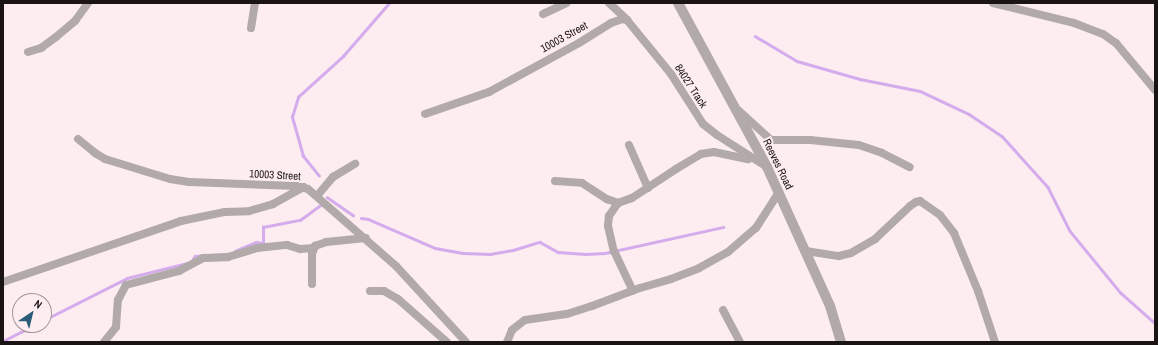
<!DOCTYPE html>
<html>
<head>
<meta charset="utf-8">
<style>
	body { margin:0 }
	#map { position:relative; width:1158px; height:345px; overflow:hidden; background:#fdedf0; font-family:"Archivo Narrow",sans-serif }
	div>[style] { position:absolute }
	.stream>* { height:2.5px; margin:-1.25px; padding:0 1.25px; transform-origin:1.25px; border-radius:1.25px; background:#d4abec }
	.minor>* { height:8px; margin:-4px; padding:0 4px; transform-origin:4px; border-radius:4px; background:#b2aaa8 }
	.tertiary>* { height:10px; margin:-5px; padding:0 5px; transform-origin:5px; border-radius:5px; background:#b2aaa8 }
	span { translate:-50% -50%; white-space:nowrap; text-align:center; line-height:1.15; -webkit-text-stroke:4px #fdedf0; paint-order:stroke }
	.street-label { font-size:11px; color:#1a1415 }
	.frame { position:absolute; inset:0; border:4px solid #1a1415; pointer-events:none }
	.north { position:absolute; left:12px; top:293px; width:40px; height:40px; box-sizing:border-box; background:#fdedf0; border:1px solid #a29698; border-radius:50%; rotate:35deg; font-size:11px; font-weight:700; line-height:16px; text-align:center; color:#1a1415 }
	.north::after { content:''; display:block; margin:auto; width:14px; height:18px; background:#285c78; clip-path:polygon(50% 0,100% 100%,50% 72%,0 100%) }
</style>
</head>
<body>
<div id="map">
	<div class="stream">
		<i style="left:755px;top:36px;width:49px;rotate:30.8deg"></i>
		<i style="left:797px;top:61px;width:66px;rotate:15.9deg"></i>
		<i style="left:860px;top:79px;width:61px;rotate:11.3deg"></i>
		<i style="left:920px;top:91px;width:54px;rotate:25.1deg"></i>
		<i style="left:969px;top:114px;width:40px;rotate:34deg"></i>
		<i style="left:1002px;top:136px;width:69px;rotate:48deg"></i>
		<i style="left:1048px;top:187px;width:49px;rotate:63.4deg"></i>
		<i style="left:1070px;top:231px;width:80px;rotate:50.6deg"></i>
		<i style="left:1121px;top:293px;width:45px;rotate:41.4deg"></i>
		<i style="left:319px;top:176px;width:26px;rotate:-129deg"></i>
		<i style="left:303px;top:156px;width:41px;rotate:-105.8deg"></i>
		<i style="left:292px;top:117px;width:21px;rotate:-73deg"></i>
		<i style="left:298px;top:97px;width:61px;rotate:-42.3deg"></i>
		<i style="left:343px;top:56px;width:70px;rotate:-49deg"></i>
		<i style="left:327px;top:197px;width:32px;rotate:35deg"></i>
		<i style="left:361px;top:218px;width:7px;rotate:8deg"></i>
		<i style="left:368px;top:219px;width:73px;rotate:23.4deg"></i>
		<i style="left:435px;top:248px;width:28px;rotate:10deg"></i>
		<i style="left:463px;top:253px;width:27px;rotate:2deg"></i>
		<i style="left:490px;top:254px;width:23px;rotate:-10deg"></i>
		<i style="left:513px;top:250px;width:28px;rotate:-17deg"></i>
		<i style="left:540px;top:242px;width:21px;rotate:29deg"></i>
		<i style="left:558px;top:252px;width:27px;rotate:4deg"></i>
		<i style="left:585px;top:254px;width:20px;rotate:-3deg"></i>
		<i style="left:605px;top:253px;width:121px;rotate:-12.4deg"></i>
		<i style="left:235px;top:251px;width:23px;rotate:-23deg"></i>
		<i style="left:256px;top:242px;width:7px;rotate:8deg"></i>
		<i style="left:263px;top:243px;width:16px;rotate:-90deg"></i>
		<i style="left:263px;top:227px;width:38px;rotate:-11deg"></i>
		<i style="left:300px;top:220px;width:27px;rotate:-36deg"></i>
		<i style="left:44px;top:320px;width:93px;rotate:-26.8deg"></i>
		<i style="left:127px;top:278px;width:66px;rotate:-14deg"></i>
		<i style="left:191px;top:262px;width:7px;rotate:-56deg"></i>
		<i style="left:195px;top:256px;width:32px;rotate:-4deg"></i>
		<i style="left:3px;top:341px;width:35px;rotate:-27deg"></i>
	</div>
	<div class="minor">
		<i style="left:609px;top:3px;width:25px;rotate:43deg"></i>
		<i style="left:627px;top:20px;width:70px;rotate:50.8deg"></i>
		<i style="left:671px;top:74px;width:59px;rotate:57.4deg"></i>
		<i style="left:703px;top:124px;width:18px;rotate:38deg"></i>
		<i style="left:717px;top:135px;width:59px;rotate:32.6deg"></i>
		<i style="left:993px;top:3px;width:83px;rotate:13.9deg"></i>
		<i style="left:1074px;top:23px;width:31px;rotate:21deg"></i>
		<i style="left:1103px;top:34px;width:16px;rotate:35deg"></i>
		<i style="left:1116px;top:43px;width:61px;rotate:50.3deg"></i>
		<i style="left:543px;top:14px;width:26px;rotate:-25deg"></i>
		<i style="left:251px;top:28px;width:25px;rotate:-81deg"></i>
		<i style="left:28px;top:52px;width:14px;rotate:-17deg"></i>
		<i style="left:41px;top:48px;width:19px;rotate:-36deg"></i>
		<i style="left:56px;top:37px;width:25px;rotate:-40deg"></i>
		<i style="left:75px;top:21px;width:22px;rotate:-54deg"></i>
		<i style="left:738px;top:110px;width:45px;rotate:42.3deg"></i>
		<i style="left:771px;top:140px;width:39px"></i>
		<i style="left:810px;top:140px;width:49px;rotate:5.8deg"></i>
		<i style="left:859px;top:145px;width:24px;rotate:19deg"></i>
		<i style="left:882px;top:153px;width:31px;rotate:27deg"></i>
		<i style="left:425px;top:114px;width:68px;rotate:-19deg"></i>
		<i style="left:489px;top:92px;width:102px;rotate:-28.6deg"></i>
		<i style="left:579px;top:43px;width:38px;rotate:-32deg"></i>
		<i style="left:611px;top:23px;width:12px;rotate:-20deg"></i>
		<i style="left:622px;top:19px;width:5px;rotate:11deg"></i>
		<i style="left:78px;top:139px;width:22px;rotate:39deg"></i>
		<i style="left:95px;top:153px;width:12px;rotate:31deg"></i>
		<i style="left:105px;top:159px;width:68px;rotate:17.1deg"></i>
		<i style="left:170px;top:179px;width:19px;rotate:9deg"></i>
		<i style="left:189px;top:182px;width:107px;rotate:2.1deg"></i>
		<i style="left:296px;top:186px;width:12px;rotate:14deg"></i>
		<i style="left:308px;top:189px;width:117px;rotate:41.2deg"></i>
		<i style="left:396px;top:266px;width:103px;rotate:47.4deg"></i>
		<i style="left:629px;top:145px;width:47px;rotate:66.2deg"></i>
		<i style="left:555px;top:181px;width:27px;rotate:4deg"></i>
		<i style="left:582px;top:183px;width:30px;rotate:33deg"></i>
		<i style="left:607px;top:199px;width:12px;rotate:20deg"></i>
		<i style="left:618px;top:203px;width:15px;rotate:-20deg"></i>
		<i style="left:632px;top:198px;width:53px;rotate:-33.4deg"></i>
		<i style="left:676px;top:169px;width:29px;rotate:-31deg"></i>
		<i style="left:701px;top:154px;width:13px;rotate:-9deg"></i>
		<i style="left:714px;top:152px;width:35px;rotate:12deg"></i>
		<i style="left:317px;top:196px;width:25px;rotate:-50deg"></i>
		<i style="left:333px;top:177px;width:26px;rotate:-31deg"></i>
		<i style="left:618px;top:203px;width:16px;rotate:125deg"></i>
		<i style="left:609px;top:216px;width:10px;rotate:96deg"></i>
		<i style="left:608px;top:226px;width:26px;rotate:77deg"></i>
		<i style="left:614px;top:251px;width:44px;rotate:64.6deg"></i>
		<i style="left:806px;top:251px;width:33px;rotate:9deg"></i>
		<i style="left:839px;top:256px;width:12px;rotate:-14deg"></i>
		<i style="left:851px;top:253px;width:28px;rotate:-30deg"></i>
		<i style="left:875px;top:239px;width:48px;rotate:-43.3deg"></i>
		<i style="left:910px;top:206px;width:7px;rotate:-34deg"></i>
		<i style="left:916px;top:202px;width:4px;rotate:-14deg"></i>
		<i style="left:920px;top:201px;width:24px;rotate:35deg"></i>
		<i style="left:940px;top:215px;width:23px;rotate:52deg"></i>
		<i style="left:954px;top:233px;width:63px;rotate:67.5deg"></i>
		<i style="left:978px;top:291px;width:54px;rotate:71.6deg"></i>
		<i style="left:3px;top:282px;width:188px;rotate:-18.9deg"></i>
		<i style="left:181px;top:221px;width:45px;rotate:-11.6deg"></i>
		<i style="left:225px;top:212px;width:24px;rotate:-2deg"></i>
		<i style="left:249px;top:211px;width:25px;rotate:-16deg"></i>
		<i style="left:273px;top:204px;width:35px;rotate:-29deg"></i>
		<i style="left:312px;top:284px;width:30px;rotate:-90deg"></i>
		<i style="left:312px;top:254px;width:9px;rotate:-69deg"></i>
		<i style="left:315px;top:246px;width:12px;rotate:-20deg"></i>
		<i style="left:326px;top:242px;width:40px;rotate:-5.7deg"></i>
		<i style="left:370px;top:291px;width:14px"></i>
		<i style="left:384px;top:291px;width:16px;rotate:30deg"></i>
		<i style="left:398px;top:299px;width:65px;rotate:41.3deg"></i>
		<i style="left:723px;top:310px;width:36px;rotate:62deg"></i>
		<i style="left:104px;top:342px;width:19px;rotate:-51deg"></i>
		<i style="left:116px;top:327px;width:27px;rotate:-86deg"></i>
		<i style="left:118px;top:300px;width:17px;rotate:-62deg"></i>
		<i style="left:126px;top:285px;width:55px;rotate:-14.8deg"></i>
		<i style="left:179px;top:271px;width:27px;rotate:-28deg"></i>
		<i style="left:203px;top:258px;width:25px;rotate:-2deg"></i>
		<i style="left:228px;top:257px;width:30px;rotate:-17deg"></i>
		<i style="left:257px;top:248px;width:30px;rotate:-6deg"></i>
		<i style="left:287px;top:245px;width:14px;rotate:17deg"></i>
		<i style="left:300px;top:249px;width:14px;rotate:-4deg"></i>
		<i style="left:507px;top:342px;width:13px;rotate:-67deg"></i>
		<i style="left:512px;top:330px;width:16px;rotate:-38deg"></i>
		<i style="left:525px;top:320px;width:42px;rotate:-8.1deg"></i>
		<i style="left:567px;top:314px;width:26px;rotate:-18deg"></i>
		<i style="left:592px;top:306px;width:51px;rotate:-20.6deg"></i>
		<i style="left:640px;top:288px;width:32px;rotate:-16deg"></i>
		<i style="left:671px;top:279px;width:30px;rotate:-21deg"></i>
		<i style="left:699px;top:268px;width:33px;rotate:-29deg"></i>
		<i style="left:728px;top:252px;width:37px;rotate:-41deg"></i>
		<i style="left:756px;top:228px;width:43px;rotate:-57.4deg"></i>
	</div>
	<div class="tertiary">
		<i style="left:678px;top:3px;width:187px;rotate:61.5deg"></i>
		<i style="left:767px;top:167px;width:153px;rotate:65.6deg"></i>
		<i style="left:830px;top:306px;width:38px;rotate:73deg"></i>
	</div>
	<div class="street-label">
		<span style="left:564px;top:37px;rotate:-29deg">10003 Street</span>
		<span style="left:691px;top:86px;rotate:57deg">84027 Track</span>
		<span style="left:778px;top:164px;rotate:64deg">Reeves Road</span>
		<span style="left:275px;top:175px;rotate:3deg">10003 Street</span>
	</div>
	<div class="frame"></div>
	<div class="north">N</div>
</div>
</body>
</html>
